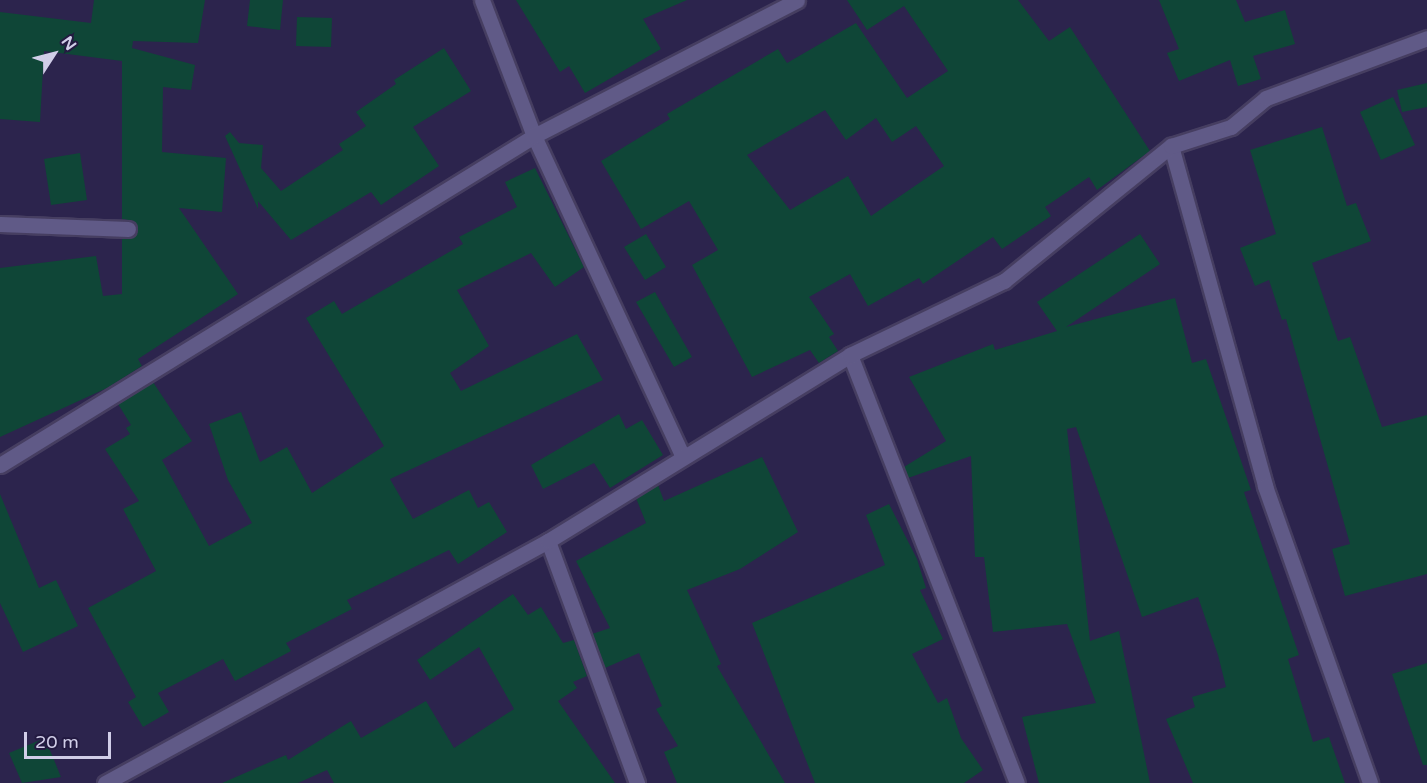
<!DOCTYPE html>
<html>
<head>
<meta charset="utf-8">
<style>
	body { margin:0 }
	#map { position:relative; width:1427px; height:783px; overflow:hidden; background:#2c244d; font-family:"Varela Round",sans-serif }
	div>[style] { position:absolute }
	.building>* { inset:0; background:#0f4637 }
	.roads { filter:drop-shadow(2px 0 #463e61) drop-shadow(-2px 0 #463e61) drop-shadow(0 2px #463e61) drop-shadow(0 -2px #463e61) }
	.street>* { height:15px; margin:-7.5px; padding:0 7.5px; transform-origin:7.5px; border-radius:7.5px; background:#605a87 }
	span { translate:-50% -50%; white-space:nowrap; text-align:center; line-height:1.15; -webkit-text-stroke:5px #231a41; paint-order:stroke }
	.north { position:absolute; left:24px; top:24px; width:60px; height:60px; -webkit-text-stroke:4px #231a41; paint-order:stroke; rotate:54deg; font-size:16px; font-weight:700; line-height:24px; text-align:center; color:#d1cee8 }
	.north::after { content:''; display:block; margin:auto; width:21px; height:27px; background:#d1cee8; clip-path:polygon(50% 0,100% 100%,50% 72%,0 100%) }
	.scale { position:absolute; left:24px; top:732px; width:87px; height:27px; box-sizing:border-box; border:3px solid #d1cee8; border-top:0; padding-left:8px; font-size:18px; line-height:21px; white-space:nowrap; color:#d1cee8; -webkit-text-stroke:4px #231a41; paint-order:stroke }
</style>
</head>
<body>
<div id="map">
	<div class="building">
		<i style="clip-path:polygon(94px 0,205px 0,198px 43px,133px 41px,132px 48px,195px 65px,191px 90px,163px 87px,162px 152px,226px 158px,222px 212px,179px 208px,238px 294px,138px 359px,142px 366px,107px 388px,0 437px,0 268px,96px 256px,103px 296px,122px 294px,122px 239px,133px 237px,138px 230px,134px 221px,122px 219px,122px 61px,44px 51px,40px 122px,0 119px,0 12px,91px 23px)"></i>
		<i style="clip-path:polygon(250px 0,283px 0,280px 30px,247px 26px)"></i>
		<i style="clip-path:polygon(516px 0,687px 0,643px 19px,661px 49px,585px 93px,569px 66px,560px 72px)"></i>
		<i style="clip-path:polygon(evenodd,847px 0,1018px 0,1049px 41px,1070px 27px,1150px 151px,1097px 190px,1089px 177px,1045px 207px,1051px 216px,1002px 249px,993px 237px,923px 284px,919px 278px,868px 306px,850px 274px,809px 297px,834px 334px,829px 337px,838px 351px,819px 363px,810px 350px,752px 377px,692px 265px,718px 250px,689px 201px,641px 229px,601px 161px,670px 119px,667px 114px,778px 49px,787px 63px,856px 23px,907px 98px,948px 71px,904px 6px,867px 30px,847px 0,825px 110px,846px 140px,876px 118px,892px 142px,916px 126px,944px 166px,871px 216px,848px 176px,790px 210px,747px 155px,825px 110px)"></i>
		<i style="clip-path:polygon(1159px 0,1236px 0,1245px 22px,1285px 10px,1295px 44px,1253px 56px,1261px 79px,1238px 86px,1230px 60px,1179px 81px,1167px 53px,1179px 49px)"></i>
		<i style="clip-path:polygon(297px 17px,332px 18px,331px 47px,296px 46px)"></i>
		<i style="clip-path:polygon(444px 48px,471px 91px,413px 127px,439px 166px,381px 205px,371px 192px,291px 240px,258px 201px,258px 209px,225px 136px,230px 132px,239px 143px,263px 145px,261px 168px,281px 191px,343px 150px,339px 144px,366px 126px,356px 112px,396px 84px,394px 80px)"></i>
		<i style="clip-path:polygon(1427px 83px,1427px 107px,1402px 112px,1397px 90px)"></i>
		<i style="clip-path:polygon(1393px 97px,1415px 145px,1381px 160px,1360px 112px)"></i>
		<i style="clip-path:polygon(1322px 127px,1347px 206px,1356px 203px,1371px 241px,1312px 263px,1338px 341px,1350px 337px,1382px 427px,1427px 415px,1427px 574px,1345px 596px,1332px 549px,1350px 544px,1286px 319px,1282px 320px,1269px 280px,1255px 286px,1240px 248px,1276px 234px,1250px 150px)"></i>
		<i style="clip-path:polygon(80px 153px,87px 200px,51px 205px,44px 159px)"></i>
		<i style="clip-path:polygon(535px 168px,584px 267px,555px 287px,531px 253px,457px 290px,489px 346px,450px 373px,461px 391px,577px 334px,603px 380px,390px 479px,413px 519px,469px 490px,478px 508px,489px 502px,507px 532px,458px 564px,449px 550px,347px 600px,352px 609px,286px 643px,291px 651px,235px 681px,223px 659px,158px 693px,169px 712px,143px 727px,128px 702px,136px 697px,88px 608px,156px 571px,123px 509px,139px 501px,105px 449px,130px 434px,126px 428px,131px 425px,118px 404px,153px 382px,192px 441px,162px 460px,209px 546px,252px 523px,228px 480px,209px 424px,241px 412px,260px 462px,287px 447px,312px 493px,384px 446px,306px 318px,334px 301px,342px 314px,463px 244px,459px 237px,517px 207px,505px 182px)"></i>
		<i style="clip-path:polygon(646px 234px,666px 267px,645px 280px,624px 247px)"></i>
		<i style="clip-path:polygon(1140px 234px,1160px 264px,1066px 327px,1175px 298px,1192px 363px,1206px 359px,1251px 490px,1244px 492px,1299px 655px,1288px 659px,1313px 742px,1329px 737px,1345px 783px,1193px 783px,1166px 719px,1195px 707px,1192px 697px,1226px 687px,1218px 655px,1198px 597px,1142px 617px,1076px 427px,1067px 429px,1090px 641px,1119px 631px,1150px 783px,1039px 783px,1022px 717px,1096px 703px,1067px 624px,993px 632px,984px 557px,975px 557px,971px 456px,908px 478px,904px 467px,946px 441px,909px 377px,993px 344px,995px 350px,1057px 331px,1037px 302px)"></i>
		<i style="clip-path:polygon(655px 292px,692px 357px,674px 367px,636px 302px)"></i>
		<i style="clip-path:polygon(619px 414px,626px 429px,642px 420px,663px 455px,610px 488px,594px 463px,543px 489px,531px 465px)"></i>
		<i style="clip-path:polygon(762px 457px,798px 532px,740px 569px,687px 590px,721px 664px,717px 666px,785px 783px,677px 783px,664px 752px,678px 746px,656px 709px,662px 706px,639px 653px,605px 668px,592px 634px,610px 628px,576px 561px,646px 523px,636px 498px,658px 485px,664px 501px)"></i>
		<i style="clip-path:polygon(0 494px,39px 588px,56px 580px,78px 626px,23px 652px,0 603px)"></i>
		<i style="clip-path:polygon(889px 504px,917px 559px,926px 588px,920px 590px,943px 639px,912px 654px,938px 703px,947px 698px,961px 738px,983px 770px,964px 783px,815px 783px,752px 623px,885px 565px,866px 515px)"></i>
		<i style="clip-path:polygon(513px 594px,528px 615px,541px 607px,563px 643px,574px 640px,587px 676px,573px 682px,577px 688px,558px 701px,615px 783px,334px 783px,327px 770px,298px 783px,222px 783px,286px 755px,288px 760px,351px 721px,361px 738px,426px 701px,454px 748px,514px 709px,479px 647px,430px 680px,417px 660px)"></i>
		<i style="clip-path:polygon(1427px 663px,1427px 765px,1423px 765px,1392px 674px)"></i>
		<i style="clip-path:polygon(45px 738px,61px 777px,22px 783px,9px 753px)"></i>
	</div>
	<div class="roads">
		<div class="street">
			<i style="left:482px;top:0;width:146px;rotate:69.1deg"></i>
			<i style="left:534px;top:136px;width:352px;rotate:65.1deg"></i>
			<i style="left:1171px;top:146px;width:353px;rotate:74.5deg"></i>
			<i style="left:1265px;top:486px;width:315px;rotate:70.5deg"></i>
			<i style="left:0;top:224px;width:128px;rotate:2.2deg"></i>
			<i style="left:850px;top:355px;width:459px;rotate:68.7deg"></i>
			<i style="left:0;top:465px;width:627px;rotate:-31.64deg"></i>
			<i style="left:534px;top:136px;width:296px;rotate:-27.3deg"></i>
			<i style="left:548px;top:541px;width:258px;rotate:69.8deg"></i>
			<i style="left:105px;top:783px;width:505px;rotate:-28.65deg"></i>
			<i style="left:548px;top:541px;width:355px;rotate:-31.6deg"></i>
			<i style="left:850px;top:355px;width:171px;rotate:-25.7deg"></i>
			<i style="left:1004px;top:281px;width:215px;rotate:-39deg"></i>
			<i style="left:1171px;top:146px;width:63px;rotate:-17.6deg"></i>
			<i style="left:1231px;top:127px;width:45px;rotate:-39.6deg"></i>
			<i style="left:1266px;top:98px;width:172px;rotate:-20.4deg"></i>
		</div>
	</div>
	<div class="north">N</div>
	<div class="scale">20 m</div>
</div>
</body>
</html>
